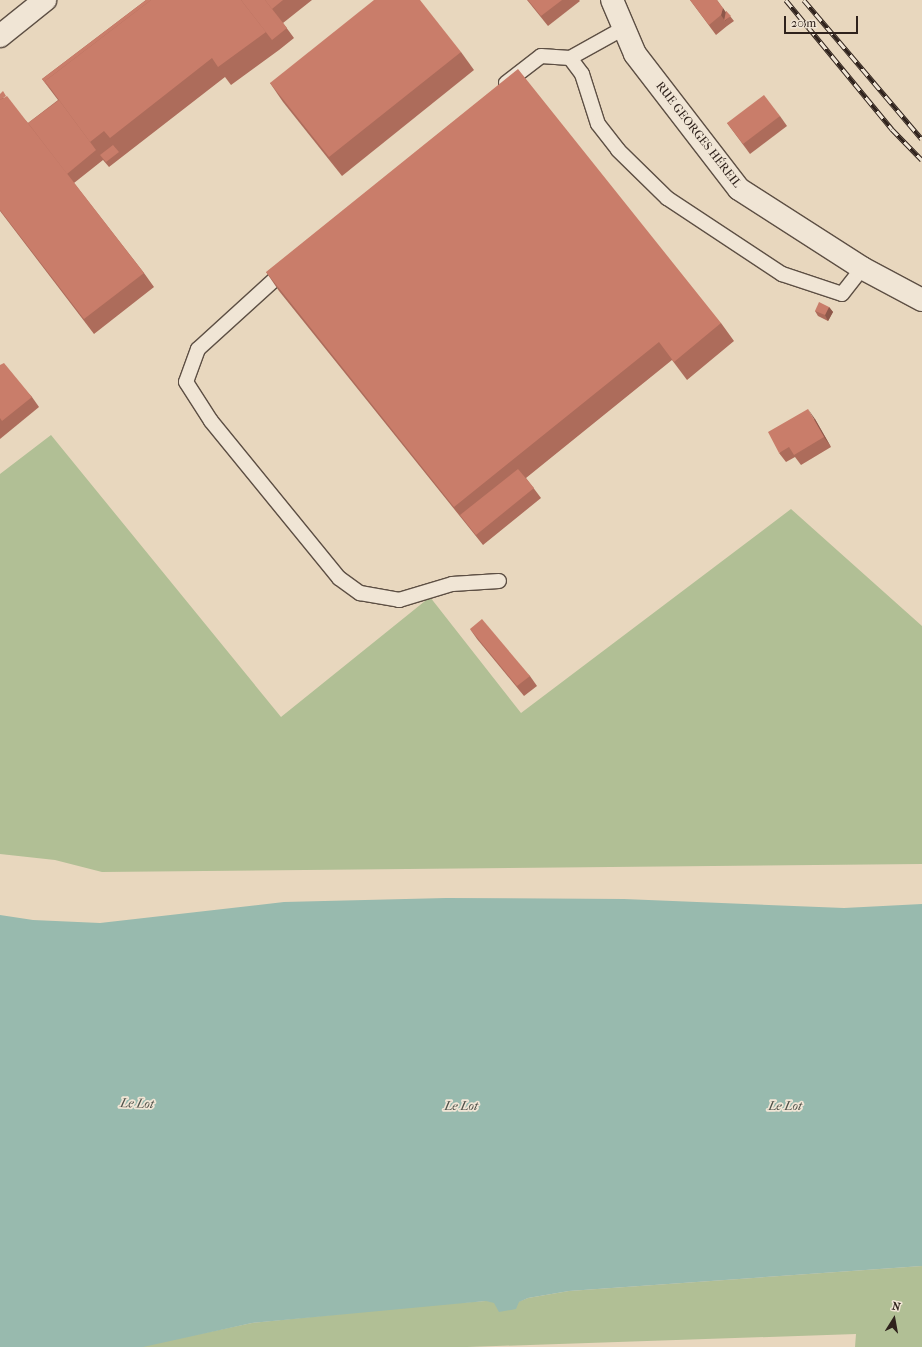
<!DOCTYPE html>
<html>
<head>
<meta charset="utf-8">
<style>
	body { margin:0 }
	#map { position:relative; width:922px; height:1347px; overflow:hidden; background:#e8d7be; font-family:"IM FELL French Canon",serif }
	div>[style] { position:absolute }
	.green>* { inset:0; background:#b1bf95 }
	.water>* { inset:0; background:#98baae }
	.roads { filter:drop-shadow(1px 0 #5d4f44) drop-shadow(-1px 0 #5d4f44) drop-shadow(0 1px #5d4f44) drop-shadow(0 -1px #5d4f44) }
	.service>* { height:14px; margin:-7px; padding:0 7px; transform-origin:7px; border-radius:7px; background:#f0e5d5 }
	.minor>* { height:22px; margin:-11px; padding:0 11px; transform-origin:11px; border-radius:11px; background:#f0e5d5 }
	.rail>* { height:4.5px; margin-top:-2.25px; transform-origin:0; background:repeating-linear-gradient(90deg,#f0e5d5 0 9px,#2f221c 0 18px); box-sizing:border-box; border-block:1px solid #2f221c }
	.wall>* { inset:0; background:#ad6c5b }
	.shaded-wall>* { inset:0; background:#8d584a }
	.building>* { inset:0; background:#c97d6a }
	span { translate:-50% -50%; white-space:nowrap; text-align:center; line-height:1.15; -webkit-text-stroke:3.5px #f0e5d5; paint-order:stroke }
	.street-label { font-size:12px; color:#2f221c }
	.water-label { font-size:13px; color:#4e5048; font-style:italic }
	.north { position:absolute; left:874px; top:1299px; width:40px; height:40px; -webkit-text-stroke:3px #f0e5d5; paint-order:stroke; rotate:11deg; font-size:11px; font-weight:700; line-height:16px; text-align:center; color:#2f221c }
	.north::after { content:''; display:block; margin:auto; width:14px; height:18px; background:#2f221c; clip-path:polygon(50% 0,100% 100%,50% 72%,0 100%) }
	.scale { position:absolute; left:784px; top:16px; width:74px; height:18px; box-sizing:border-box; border:2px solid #2f221c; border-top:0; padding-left:5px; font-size:12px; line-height:14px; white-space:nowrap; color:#2f221c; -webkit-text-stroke:3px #f0e5d5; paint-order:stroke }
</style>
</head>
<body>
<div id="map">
	<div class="green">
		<i style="clip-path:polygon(51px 435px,281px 717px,430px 597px,521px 713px,791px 509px,922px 626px,922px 864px,102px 872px,55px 860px,0 854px,0 474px)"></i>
		<i style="clip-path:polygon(922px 1266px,922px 1347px,855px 1347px,856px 1334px,467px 1347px,137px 1347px,252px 1323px,429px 1305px,486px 1301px,518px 1302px,528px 1298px,569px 1291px)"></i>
	</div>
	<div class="water">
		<i style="clip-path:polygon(446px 898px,624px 899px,844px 908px,922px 904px,922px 1266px,569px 1291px,528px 1298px,519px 1302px,516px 1309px,499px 1312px,494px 1303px,486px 1301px,252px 1323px,143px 1347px,0 1347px,0 915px,33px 920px,100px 923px,284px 902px)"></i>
	</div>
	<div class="roads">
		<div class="service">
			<i style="left:570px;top:58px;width:62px;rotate:-29.1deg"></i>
			<i style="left:506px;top:83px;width:44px;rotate:-37.6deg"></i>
			<i style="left:541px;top:56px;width:29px;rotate:4deg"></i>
			<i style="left:570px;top:58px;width:20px;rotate:53deg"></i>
			<i style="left:582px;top:74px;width:52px;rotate:72.3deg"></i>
			<i style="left:598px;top:124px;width:33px;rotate:52deg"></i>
			<i style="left:618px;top:150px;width:69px;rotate:44.4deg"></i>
			<i style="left:667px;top:198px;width:138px;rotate:33.5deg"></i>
			<i style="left:782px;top:274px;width:63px;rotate:18.4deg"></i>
			<i style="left:842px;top:294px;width:33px;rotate:-52deg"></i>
			<i style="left:286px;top:269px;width:119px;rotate:137.7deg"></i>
			<i style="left:198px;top:349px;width:35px;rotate:110deg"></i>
			<i style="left:186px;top:382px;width:46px;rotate:57.3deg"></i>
			<i style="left:211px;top:421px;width:203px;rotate:50.8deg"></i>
			<i style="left:339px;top:578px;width:26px;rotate:36deg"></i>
			<i style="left:360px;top:593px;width:40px;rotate:10deg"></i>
			<i style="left:399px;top:600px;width:55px;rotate:-16.8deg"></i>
			<i style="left:452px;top:584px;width:47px;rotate:-3.7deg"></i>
		</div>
		<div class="minor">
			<i style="left:612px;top:0;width:59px;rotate:66.9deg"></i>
			<i style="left:635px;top:54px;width:170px;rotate:52.4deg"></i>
			<i style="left:739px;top:189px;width:146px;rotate:32.7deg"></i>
			<i style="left:862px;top:268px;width:68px;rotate:28.1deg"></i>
			<i style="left:0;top:36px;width:58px;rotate:-38.7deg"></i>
		</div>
	</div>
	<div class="rail">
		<i style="left:786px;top:0;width:167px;rotate:50.6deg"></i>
		<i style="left:892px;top:129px;width:43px;rotate:45.9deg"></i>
		<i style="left:804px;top:0;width:182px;rotate:49.7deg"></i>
	</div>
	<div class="wall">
		<i style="clip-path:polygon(146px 0,312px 0,283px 23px,294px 38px,279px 50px,231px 85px,225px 77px,109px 167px,103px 160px,74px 183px,144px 273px,154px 287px,94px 334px,0 211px,0 94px,28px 123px,58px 100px,42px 79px)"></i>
		<i style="clip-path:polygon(527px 0,579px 0,580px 1px,548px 26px)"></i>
		<i style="clip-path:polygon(690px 0,717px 0,726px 13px,726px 11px,734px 21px,727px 26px,716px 35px)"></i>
		<i style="clip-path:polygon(461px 52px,474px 70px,342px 176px,283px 102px,270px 83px)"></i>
		<i style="clip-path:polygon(780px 116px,787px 126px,750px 154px,727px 123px)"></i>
		<i style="clip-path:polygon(266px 272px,721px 323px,734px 341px,687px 380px,672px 360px,526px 478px,541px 498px,483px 545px,279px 291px)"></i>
		<i style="clip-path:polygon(829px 307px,833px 312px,828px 321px,818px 316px,815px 311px)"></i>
		<i style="clip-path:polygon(0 365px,32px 397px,39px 407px,0 439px)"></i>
		<i style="clip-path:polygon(815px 419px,831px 447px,801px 465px,795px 457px,786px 462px,779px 453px)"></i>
		<i style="clip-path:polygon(470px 629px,530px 676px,537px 686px,524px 696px,477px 639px)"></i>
	</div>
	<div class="shaded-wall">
		<i style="clip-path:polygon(723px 8px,729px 17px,725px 21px,721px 15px)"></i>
		<i style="clip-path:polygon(829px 307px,833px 312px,828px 321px,825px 315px)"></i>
		<i style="clip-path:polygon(808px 409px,815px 419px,831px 447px,824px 437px)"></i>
	</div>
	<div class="building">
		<i style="clip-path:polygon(146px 0,151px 0,45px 81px,51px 90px,42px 79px)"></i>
		<i style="clip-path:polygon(151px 0,241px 0,266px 32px,218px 67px,212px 58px,110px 138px,104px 131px,90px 142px,45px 81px)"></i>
		<i style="clip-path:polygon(241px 0,265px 0,287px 28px,272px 40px)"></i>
		<i style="clip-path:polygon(265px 0,283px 0,272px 9px)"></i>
		<i style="clip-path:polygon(374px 0,420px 0,461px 52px,329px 157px,270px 83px)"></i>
		<i style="clip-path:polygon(528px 0,562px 0,541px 16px)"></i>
		<i style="clip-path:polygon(690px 0,717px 0,723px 8px,721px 15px,709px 25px)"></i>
		<i style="clip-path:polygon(726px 11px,731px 16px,724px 21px)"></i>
		<i style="clip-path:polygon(518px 69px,721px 323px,674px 362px,659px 342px,454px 507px,266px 272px)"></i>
		<i style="clip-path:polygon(3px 91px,6px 96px,0 100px,0 94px)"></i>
		<i style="clip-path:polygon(764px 95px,780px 116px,743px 144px,727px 123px)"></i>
		<i style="clip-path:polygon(7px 96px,144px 273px,84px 319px,0 210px,0 100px)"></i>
		<i style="clip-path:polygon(59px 100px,96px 150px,67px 174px,28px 123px)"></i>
		<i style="clip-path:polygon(113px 145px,119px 152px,106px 162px,100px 155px)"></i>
		<i style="clip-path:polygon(819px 302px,829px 307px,825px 315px,815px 311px)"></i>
		<i style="clip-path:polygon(4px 363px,32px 397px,2px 421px,0 418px,0 365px)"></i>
		<i style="clip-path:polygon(808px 409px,824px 437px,794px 455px,789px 447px,779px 453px,768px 432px)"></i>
		<i style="clip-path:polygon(518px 469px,534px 488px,476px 535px,460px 515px)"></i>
		<i style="clip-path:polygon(482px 619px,530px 676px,517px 686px,470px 629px)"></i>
	</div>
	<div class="street-label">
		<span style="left:698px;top:135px;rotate:52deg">RUE GEORGES HÉREIL</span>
	</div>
	<div class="water-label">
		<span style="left:137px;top:1104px;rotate:2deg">Le Lot</span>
		<span style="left:461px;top:1106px">Le Lot</span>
		<span style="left:785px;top:1106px">Le Lot</span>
	</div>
	<div class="north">N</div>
	<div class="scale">20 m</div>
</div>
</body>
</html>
